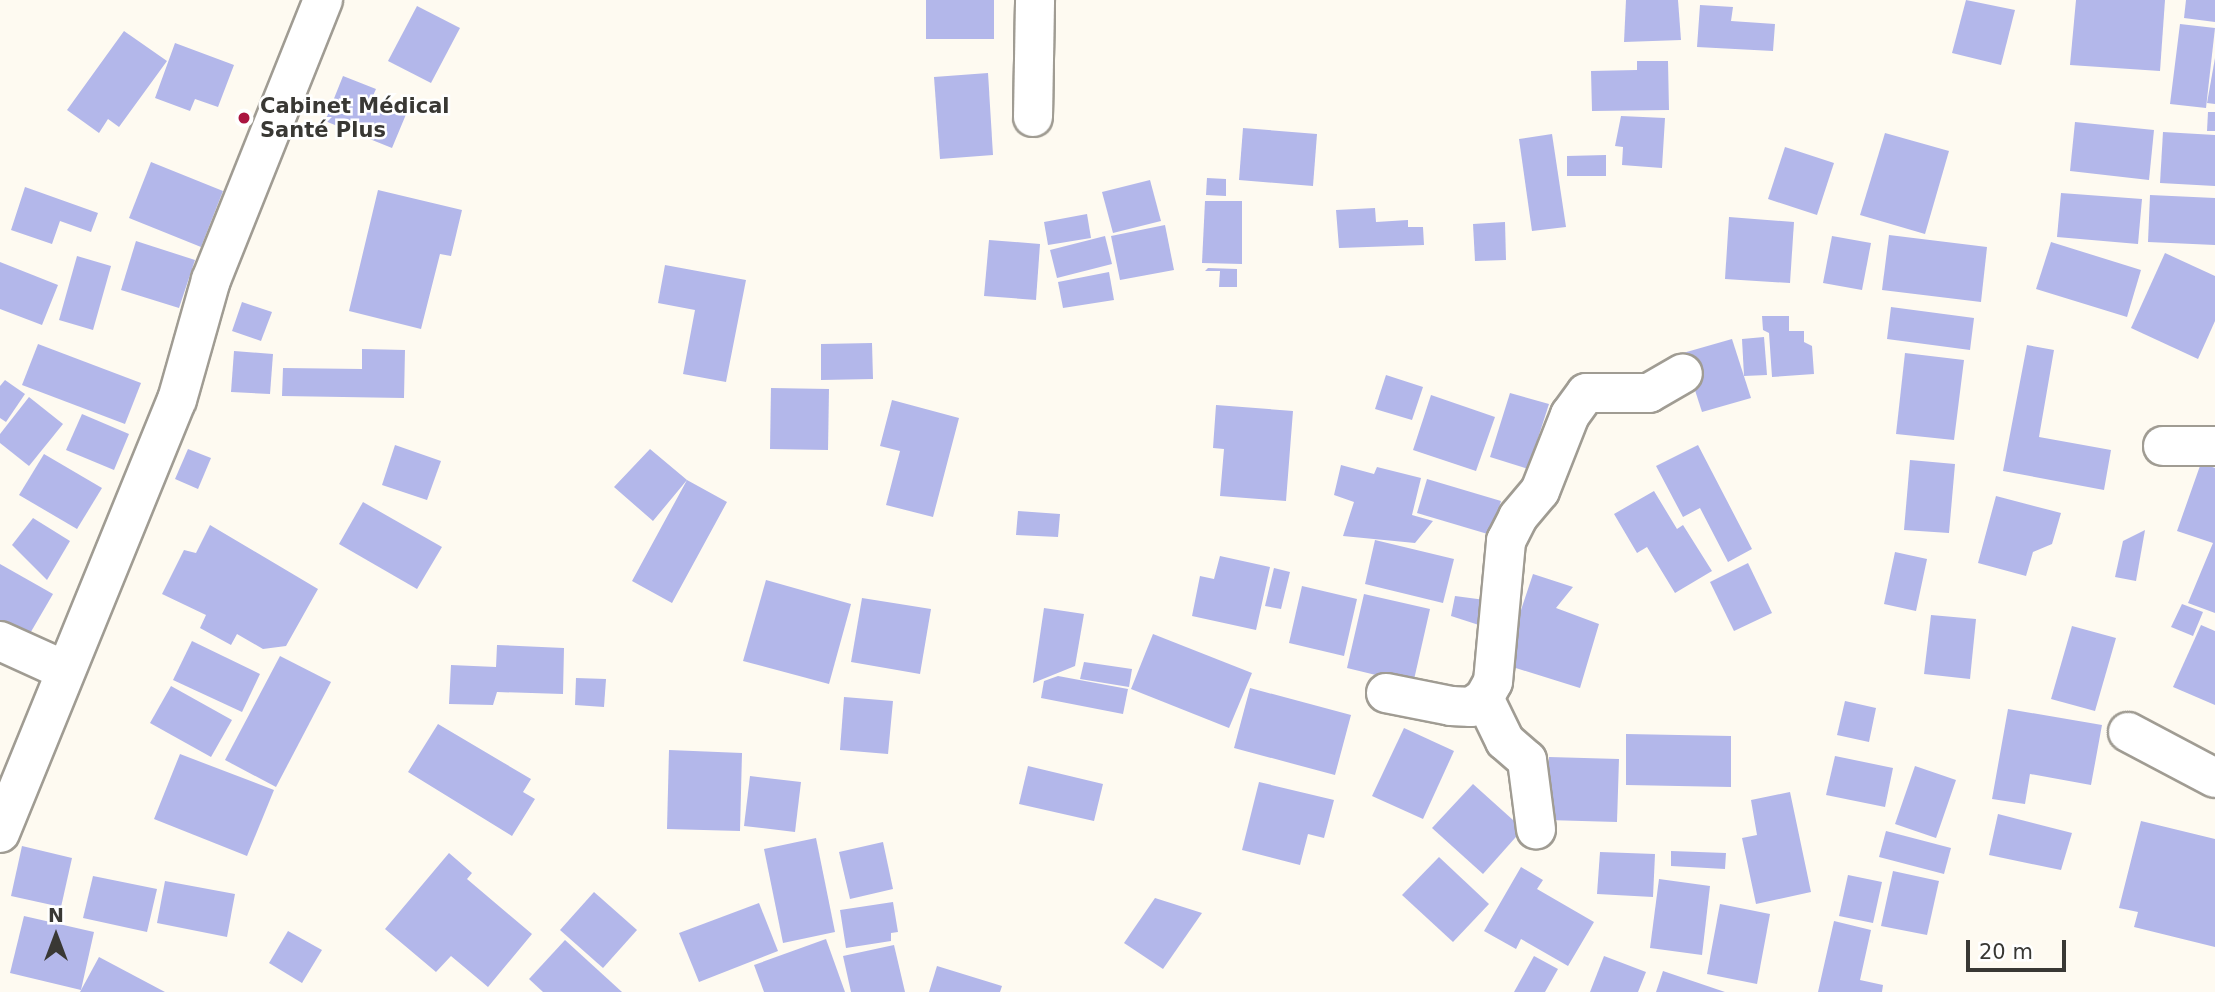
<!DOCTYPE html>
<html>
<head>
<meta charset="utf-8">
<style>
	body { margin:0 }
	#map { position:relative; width:2215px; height:992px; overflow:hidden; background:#fefaf1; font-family:"DejaVu Sans",sans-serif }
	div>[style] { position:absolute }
	.building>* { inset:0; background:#b3b7ea }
	.roads { filter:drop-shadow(2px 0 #a09c93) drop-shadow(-2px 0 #a09c93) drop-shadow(0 2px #a09c93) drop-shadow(0 -2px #a09c93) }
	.street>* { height:38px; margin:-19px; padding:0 19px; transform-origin:19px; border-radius:19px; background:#fff }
	.secondary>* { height:38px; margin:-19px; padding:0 19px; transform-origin:19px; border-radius:19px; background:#fff }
	.dots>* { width:19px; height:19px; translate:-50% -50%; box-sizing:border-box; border:4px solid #fff; border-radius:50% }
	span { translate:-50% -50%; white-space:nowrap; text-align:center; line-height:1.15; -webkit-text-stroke:5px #fff; paint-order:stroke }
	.poi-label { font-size:21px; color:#393834; font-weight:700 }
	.left { translate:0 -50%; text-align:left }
	.north { position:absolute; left:21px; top:901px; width:70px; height:70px; -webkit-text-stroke:5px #fff; paint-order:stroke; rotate:0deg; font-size:19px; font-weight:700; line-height:28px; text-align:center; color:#393834 }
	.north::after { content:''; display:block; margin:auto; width:24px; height:32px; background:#393834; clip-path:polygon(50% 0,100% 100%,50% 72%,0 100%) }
	.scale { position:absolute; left:1966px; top:940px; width:100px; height:32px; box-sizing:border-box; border:4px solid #393834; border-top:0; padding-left:9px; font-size:21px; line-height:24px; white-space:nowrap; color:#393834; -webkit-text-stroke:5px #fff; paint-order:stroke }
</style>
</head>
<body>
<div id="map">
	<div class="building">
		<i style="clip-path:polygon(926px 0,994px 0,994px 39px,926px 39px)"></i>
		<i style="clip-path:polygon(1626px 0,1678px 0,1681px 40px,1624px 42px)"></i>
		<i style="clip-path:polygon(1966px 0,2015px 10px,2001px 65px,1952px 53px)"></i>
		<i style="clip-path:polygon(2076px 0,2165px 0,2160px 71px,2070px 65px)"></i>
		<i style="clip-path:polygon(2186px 0,2215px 0,2215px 22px,2184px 18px)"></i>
		<i style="clip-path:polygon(1700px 5px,1733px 7px,1731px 21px,1775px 24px,1773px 51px,1697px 47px)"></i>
		<i style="clip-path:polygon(417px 6px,460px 28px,431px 83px,388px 61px)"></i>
		<i style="clip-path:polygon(2180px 24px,2215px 28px,2206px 108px,2170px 104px)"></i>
		<i style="clip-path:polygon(124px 31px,167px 61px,119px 127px,108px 119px,99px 133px,67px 110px)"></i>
		<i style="clip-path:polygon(175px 43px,234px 65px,218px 107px,195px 99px,190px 111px,155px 98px)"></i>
		<i style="clip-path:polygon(2215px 58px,2215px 104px,2207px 103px)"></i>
		<i style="clip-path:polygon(1637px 61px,1668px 61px,1669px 110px,1592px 111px,1591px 71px,1637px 70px)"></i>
		<i style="clip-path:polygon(988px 73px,993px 155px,940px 159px,934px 77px)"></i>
		<i style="clip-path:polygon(343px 76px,376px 89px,372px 98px,407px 112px,392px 148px,325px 121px)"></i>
		<i style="clip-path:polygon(2208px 112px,2215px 112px,2215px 131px,2207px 131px)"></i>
		<i style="clip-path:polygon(1621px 116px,1665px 118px,1662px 168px,1622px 165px,1623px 147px,1615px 146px)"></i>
		<i style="clip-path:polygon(2075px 122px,2154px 130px,2149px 180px,2070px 171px)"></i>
		<i style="clip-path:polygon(1243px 128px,1317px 134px,1313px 186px,1239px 180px)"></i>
		<i style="clip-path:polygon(2163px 132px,2215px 135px,2215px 186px,2160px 183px)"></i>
		<i style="clip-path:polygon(1885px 133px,1949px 151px,1925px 234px,1860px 215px)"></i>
		<i style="clip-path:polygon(1552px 134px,1566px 227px,1532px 231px,1519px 139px)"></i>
		<i style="clip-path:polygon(1785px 147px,1834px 163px,1817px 215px,1768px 199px)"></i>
		<i style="clip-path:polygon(1606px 155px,1606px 176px,1567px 176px,1567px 156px)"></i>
		<i style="clip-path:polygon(151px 162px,223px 191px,201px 247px,129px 218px)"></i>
		<i style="clip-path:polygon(1207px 178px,1226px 179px,1226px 196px,1206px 195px)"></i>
		<i style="clip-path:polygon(1150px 180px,1161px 221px,1113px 233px,1102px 192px)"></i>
		<i style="clip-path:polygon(25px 187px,98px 213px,91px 232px,60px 221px,52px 244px,11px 230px)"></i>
		<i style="clip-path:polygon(378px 190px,462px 210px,451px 256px,440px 254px,421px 329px,349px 311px)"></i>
		<i style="clip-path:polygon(2061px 193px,2142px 199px,2138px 244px,2057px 237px)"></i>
		<i style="clip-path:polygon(2150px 195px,2215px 198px,2215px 245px,2148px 242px)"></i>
		<i style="clip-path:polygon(1205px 201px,1242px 201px,1242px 264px,1202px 263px)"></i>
		<i style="clip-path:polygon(1375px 208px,1376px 222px,1408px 220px,1408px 227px,1423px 227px,1424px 245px,1339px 248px,1336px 210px)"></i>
		<i style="clip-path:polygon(1087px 214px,1091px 238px,1048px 245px,1044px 222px)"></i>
		<i style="clip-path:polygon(1729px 217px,1794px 222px,1790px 283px,1725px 279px)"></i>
		<i style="clip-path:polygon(1505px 222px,1506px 260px,1475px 261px,1473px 224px)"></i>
		<i style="clip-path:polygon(1165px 225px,1174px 270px,1120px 280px,1111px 236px)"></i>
		<i style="clip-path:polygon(1889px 235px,1987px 247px,1981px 302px,1882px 290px)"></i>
		<i style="clip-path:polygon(1105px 236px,1112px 264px,1057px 278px,1050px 250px)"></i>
		<i style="clip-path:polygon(1832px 236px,1871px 243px,1862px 290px,1823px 283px)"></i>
		<i style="clip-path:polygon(989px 240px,1040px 244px,1036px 300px,984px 296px)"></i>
		<i style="clip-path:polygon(136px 241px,195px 260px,179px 308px,121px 290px)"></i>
		<i style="clip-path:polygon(2051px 242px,2141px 270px,2127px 317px,2036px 289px)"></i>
		<i style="clip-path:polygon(2165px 253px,2215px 276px,2215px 321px,2198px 359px,2131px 328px)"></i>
		<i style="clip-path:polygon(77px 256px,111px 266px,93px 330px,59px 320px)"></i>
		<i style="clip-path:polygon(0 262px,58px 285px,42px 325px,0 309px)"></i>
		<i style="clip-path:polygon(665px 265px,746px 280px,726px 382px,683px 374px,695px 310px,658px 303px)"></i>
		<i style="clip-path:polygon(1208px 268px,1237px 269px,1237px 287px,1219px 287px,1220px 271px,1205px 271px)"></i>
		<i style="clip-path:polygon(1109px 272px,1114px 300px,1063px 308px,1058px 282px)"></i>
		<i style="clip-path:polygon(242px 302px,272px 312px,261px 341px,232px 331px)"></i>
		<i style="clip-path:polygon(1891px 307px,1974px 318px,1970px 350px,1887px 339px)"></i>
		<i style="clip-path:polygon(1762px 316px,1789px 316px,1789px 331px,1804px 331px,1804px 342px,1812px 346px,1814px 374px,1772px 377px,1769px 333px,1763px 330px)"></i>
		<i style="clip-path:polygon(1764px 337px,1767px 375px,1744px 376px,1742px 339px)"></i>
		<i style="clip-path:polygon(1732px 339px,1751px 398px,1702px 412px,1683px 353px)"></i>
		<i style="clip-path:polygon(872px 343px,873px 379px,821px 380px,821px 344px)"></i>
		<i style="clip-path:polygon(38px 344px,141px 383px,125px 424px,22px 385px)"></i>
		<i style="clip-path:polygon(2027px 345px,2054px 350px,2039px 437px,2111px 450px,2104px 490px,2003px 471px)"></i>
		<i style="clip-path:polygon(362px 349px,405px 350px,404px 398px,282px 396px,283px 368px,362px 369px)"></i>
		<i style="clip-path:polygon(234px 351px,273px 354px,270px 394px,231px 392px)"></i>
		<i style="clip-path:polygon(1905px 353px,1964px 360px,1954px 440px,1896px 434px)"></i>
		<i style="clip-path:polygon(1386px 375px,1423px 387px,1412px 420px,1375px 409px)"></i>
		<i style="clip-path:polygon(5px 380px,25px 394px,6px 422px,0 418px,0 386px)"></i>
		<i style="clip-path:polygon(771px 388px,829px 389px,828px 450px,770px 449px)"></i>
		<i style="clip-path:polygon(1510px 393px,1549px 404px,1528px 469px,1490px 457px)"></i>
		<i style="clip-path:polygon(1431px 395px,1495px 417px,1476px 471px,1413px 450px)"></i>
		<i style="clip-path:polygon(29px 397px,63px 424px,29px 466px,0 443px,0 434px)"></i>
		<i style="clip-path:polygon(892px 400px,959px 418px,933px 517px,886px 505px,900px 451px,880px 446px)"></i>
		<i style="clip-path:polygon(1216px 405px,1293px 411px,1286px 501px,1220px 496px,1224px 449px,1213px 448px)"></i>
		<i style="clip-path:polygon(82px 414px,129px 434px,114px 470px,66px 450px)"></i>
		<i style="clip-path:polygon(395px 445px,441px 461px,427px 500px,382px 485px)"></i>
		<i style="clip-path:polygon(1698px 445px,1752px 549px,1728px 562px,1700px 508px,1683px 517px,1656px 466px)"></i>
		<i style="clip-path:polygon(188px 449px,211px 458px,198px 489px,175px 479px)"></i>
		<i style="clip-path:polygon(650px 449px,687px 480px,727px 502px,672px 603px,632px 581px,687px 480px,653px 521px,614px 487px)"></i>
		<i style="clip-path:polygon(44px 454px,102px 488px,77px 529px,19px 495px)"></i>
		<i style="clip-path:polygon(1910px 460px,1955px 464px,1949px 533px,1904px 530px)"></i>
		<i style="clip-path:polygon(2201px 463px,2215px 468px,2215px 613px,2188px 603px,2213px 543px,2177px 531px)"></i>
		<i style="clip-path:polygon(1341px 465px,1374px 474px,1377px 467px,1421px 478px,1412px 515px,1433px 521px,1415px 543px,1343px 536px,1354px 502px,1334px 495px)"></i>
		<i style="clip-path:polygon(1427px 479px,1501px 501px,1491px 535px,1417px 513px)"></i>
		<i style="clip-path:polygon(1654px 491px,1677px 529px,1683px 525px,1712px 571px,1675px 593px,1647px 547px,1637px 553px,1614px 514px)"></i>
		<i style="clip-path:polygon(1996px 496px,2061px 513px,2052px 544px,2033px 552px,2026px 576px,1978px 563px)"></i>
		<i style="clip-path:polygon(363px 502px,442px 547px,417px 589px,339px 544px)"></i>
		<i style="clip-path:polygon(1018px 511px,1060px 514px,1058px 537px,1016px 535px)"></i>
		<i style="clip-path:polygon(33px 518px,70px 541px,47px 580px,12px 545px)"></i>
		<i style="clip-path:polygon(210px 525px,318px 589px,286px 646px,263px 649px,237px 634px,231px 645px,200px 628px,206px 615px,162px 594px,184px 550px,196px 553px)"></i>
		<i style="clip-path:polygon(2145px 530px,2136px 581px,2115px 577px,2123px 541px)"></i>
		<i style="clip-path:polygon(1375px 540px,1454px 559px,1443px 603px,1365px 584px)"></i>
		<i style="clip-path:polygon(1895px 552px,1927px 559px,1916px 611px,1884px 604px)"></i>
		<i style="clip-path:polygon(1220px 556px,1270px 567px,1256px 630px,1192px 616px,1200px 576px,1214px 579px)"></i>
		<i style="clip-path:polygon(1748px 563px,1772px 613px,1734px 631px,1710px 582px)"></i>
		<i style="clip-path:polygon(0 564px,53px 594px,25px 642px,0 628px)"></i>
		<i style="clip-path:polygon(1274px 568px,1290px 572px,1281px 609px,1265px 606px)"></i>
		<i style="clip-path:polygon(1533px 574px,1573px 587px,1556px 608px,1599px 624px,1580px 688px,1503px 664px)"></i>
		<i style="clip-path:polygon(766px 580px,851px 604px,829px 684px,743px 661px)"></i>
		<i style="clip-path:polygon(1302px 586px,1357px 599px,1344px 656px,1289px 643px)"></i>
		<i style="clip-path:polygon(1364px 594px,1430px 609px,1413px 684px,1347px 668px)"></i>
		<i style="clip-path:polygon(1455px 596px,1485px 600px,1482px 626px,1451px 616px)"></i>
		<i style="clip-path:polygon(862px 598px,931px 609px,920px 674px,851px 662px)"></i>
		<i style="clip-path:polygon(2182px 604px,2203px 612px,2193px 636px,2171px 627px)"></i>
		<i style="clip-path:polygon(1044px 608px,1084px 614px,1075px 666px,1033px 683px)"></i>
		<i style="clip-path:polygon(1931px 615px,1976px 619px,1970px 679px,1924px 674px)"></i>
		<i style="clip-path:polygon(2201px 625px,2215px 631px,2215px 705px,2173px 687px)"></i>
		<i style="clip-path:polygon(2072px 626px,2116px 638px,2095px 711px,2051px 699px)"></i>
		<i style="clip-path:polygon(1153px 634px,1252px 673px,1229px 728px,1131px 689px)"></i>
		<i style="clip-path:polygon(192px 641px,260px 674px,242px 712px,173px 680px)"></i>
		<i style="clip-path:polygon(497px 645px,564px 648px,563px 694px,497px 692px,493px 705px,449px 704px,451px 665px,496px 667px)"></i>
		<i style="clip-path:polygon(280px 656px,331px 682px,276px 787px,225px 760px)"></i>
		<i style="clip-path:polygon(1084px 662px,1132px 669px,1129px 687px,1080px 679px)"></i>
		<i style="clip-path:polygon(1058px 676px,1128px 689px,1123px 714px,1041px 698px,1044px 681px)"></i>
		<i style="clip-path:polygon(576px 678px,606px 679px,604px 707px,575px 705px)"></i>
		<i style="clip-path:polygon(171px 686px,232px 720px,211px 757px,150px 723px)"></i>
		<i style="clip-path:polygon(1250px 688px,1351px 715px,1335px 775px,1234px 748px)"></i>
		<i style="clip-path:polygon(844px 697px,893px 701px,888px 754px,840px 750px)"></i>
		<i style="clip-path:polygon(1845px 701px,1876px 708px,1869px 742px,1837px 735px)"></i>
		<i style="clip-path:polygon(2008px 709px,2102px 725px,2091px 785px,2030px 774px,2025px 804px,1992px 799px)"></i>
		<i style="clip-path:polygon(438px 724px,531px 779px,523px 792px,535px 799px,512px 836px,408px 772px)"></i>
		<i style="clip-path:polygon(1404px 728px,1454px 751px,1423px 819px,1372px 796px)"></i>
		<i style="clip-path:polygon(1626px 734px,1731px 736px,1731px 787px,1626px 785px)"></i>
		<i style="clip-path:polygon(669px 750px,742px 753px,740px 831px,667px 829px)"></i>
		<i style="clip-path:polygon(180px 754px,274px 790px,247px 856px,154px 819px)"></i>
		<i style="clip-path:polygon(1835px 756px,1893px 768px,1885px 807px,1826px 795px)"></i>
		<i style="clip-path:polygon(1549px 757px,1619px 759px,1617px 822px,1547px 820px)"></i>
		<i style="clip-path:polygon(1028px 766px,1103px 784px,1094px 821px,1019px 804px)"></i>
		<i style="clip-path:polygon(1915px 766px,1956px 780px,1936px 838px,1895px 824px)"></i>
		<i style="clip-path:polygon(750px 776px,801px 782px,795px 832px,744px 826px)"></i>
		<i style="clip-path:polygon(1259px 782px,1334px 800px,1324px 838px,1308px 834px,1300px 865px,1242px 850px)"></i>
		<i style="clip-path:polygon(1473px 784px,1523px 829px,1483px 874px,1432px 828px)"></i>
		<i style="clip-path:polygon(1790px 792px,1811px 892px,1756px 904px,1742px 838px,1757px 835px,1751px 800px)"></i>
		<i style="clip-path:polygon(1998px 814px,2072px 833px,2061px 870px,1989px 855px)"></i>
		<i style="clip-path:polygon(2141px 821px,2215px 839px,2215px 947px,2134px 927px,2138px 912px,2119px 908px)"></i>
		<i style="clip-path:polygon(1886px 831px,1951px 848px,1944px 874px,1879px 857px)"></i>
		<i style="clip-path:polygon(816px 838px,835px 932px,783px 943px,764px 849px)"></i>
		<i style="clip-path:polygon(883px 842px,893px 889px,850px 899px,839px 852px)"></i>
		<i style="clip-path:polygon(22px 846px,72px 858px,61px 907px,11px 896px)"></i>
		<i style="clip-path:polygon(1671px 851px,1726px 853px,1725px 869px,1671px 866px)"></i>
		<i style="clip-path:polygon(1600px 852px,1655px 854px,1653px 897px,1597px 894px)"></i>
		<i style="clip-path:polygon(449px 853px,472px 873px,467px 879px,532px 934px,488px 987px,451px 956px,436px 972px,385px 929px)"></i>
		<i style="clip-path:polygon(1439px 857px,1489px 904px,1453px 942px,1402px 895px)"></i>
		<i style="clip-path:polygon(1521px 867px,1543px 880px,1537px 889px,1594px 922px,1568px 966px,1521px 939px,1516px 949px,1484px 931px)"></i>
		<i style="clip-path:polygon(1893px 871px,1939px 881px,1927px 935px,1881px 926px)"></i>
		<i style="clip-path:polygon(1848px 875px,1882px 882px,1873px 923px,1839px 916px)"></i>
		<i style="clip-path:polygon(93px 876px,157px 889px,147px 932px,83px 918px)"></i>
		<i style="clip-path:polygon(1659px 879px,1710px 886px,1702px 955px,1650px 948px)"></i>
		<i style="clip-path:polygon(165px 881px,235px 894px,227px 937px,157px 923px)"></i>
		<i style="clip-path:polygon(594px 892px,637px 930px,603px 968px,560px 930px)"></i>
		<i style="clip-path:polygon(1155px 898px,1202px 913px,1163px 969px,1124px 943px)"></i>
		<i style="clip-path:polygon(893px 902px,898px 932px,891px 933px,891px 941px,846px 948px,840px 910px)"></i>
		<i style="clip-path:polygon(759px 903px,778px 951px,699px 982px,679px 933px)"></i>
		<i style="clip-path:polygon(1720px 904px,1770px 914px,1757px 984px,1707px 974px)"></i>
		<i style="clip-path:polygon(24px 916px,94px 932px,81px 990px,10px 973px)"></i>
		<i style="clip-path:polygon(1834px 921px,1871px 930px,1860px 980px,1883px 985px,1882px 992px,1818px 992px)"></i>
		<i style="clip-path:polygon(288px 931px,322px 950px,302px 983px,269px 963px)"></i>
		<i style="clip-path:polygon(826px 939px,845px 992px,764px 992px,754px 965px)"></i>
		<i style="clip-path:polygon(565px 940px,622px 992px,543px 992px,529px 979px)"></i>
		<i style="clip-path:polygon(894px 945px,905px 992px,851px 992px,843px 956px)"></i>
		<i style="clip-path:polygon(1534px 956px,1558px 969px,1545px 992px,1514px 992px)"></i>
		<i style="clip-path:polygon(1604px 956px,1646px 972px,1638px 992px,1590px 992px)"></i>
		<i style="clip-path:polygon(99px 957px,165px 992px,80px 992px)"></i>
		<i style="clip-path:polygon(937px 966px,1002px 986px,1000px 992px,929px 992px)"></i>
		<i style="clip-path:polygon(1663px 971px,1725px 992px,1656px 992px)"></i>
	</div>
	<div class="roads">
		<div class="street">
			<i style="left:1033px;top:117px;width:117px;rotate:-89deg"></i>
			<i style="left:2163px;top:446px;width:52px"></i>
			<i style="left:0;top:641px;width:70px;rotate:24.4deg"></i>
			<i style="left:1386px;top:693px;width:66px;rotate:11.3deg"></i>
			<i style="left:1451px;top:706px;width:20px;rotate:3deg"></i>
			<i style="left:1471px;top:707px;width:16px;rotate:-35deg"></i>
			<i style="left:1484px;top:698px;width:18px;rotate:-61deg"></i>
			<i style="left:1493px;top:682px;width:142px;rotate:-84.7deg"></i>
			<i style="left:1506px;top:541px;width:27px;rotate:-63deg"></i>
			<i style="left:1518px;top:517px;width:34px;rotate:-50deg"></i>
			<i style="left:1540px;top:491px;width:82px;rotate:-68.5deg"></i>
			<i style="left:1570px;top:415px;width:27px;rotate:-54deg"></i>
			<i style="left:1586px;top:393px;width:63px"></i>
			<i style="left:1649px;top:393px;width:39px;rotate:-30deg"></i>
			<i style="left:1484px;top:698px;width:48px;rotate:64deg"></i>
			<i style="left:1505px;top:741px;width:29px;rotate:41deg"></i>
			<i style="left:1527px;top:760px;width:70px;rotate:82.6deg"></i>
			<i style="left:2128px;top:732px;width:98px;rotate:27.9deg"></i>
		</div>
		<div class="secondary">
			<i style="left:0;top:833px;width:468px;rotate:-67.8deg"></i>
			<i style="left:177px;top:400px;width:125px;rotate:-74.2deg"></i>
			<i style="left:211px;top:280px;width:302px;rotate:-68.2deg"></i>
		</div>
	</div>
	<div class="dots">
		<i style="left:244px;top:118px;background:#aa143f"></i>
	</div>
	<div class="poi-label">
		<span class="left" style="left:260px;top:118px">Cabinet Médical<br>Santé Plus</span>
	</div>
	<div class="north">N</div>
	<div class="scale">20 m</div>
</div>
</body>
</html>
